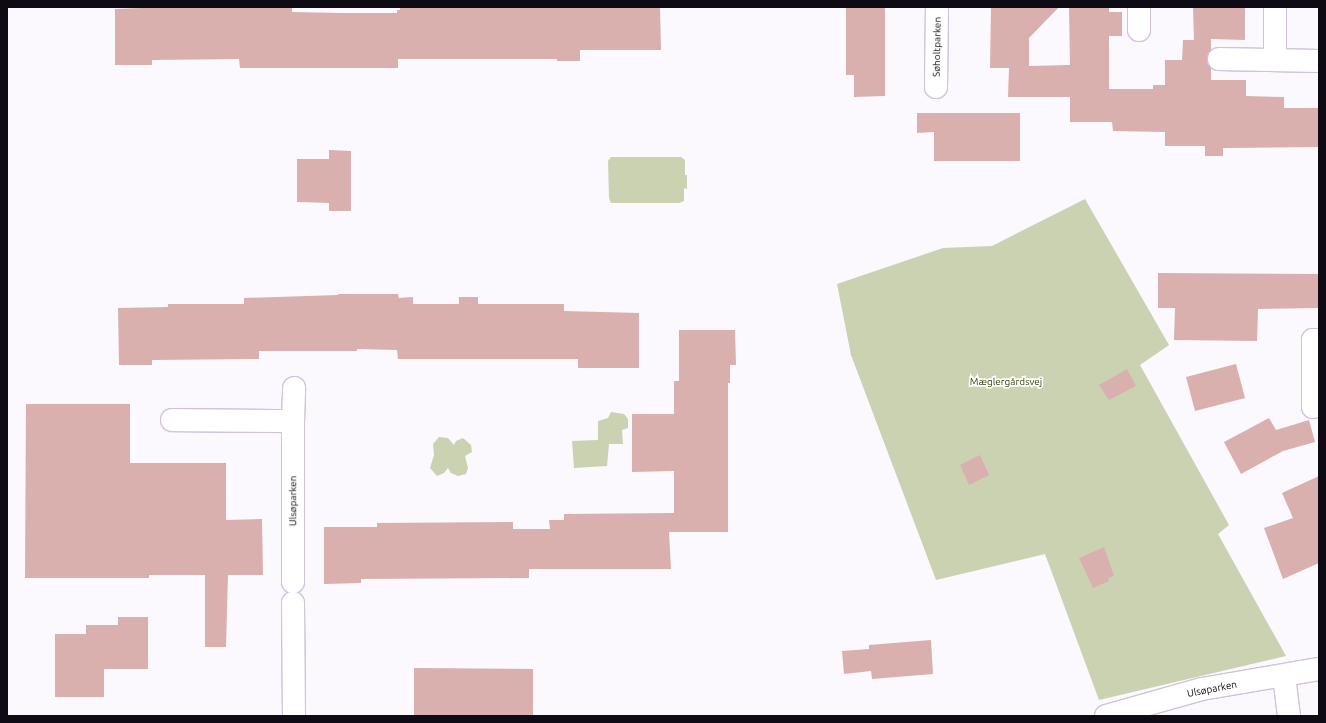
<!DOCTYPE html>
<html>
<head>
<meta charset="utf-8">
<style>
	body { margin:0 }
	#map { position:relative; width:1326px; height:723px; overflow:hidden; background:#fbf8fe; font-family:Ubuntu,sans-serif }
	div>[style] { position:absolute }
	.green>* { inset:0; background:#cbd2b2 }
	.building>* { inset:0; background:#d9b0ad }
	.roads { filter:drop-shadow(1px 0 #d0c2df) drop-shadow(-1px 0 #d0c2df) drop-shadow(0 1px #d0c2df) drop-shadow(0 -1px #d0c2df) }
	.minor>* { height:22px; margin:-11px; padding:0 11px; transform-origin:11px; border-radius:11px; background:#fff }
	span { translate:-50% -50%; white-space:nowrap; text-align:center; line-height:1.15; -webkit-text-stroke:3.5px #fff; paint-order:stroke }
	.street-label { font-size:10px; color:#0f0b14 }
	.park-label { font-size:10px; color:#363e03 }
	.frame { position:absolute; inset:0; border:8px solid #0f0b14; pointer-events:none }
</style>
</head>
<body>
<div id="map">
	<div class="green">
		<i style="clip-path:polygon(611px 157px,681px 157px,685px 160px,685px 175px,687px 175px,687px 189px,684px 188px,684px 201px,679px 203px,611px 203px,609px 198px,608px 161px)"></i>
		<i style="clip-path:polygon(1085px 199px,1169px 345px,1140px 365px,1229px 525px,1218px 534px,1286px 656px,1099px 700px,1045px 554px,936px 580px,851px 355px,837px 284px,943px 248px,992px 246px)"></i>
		<i style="clip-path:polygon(611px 412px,624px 414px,628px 419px,628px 428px,622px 430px,623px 444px,609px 444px,607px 466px,574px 468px,572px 441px,598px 440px,598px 421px,608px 418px)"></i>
		<i style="clip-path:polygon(439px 437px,448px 438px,454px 445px,456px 441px,463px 438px,471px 445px,472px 452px,465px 456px,468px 468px,466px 474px,458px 476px,451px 473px,448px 468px,444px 473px,437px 476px,430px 468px,434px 455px,433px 444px)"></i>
	</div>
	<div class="building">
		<i style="clip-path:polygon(168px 7px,292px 7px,292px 12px,341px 13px,397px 13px,397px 10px,400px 10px,400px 7px,660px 7px,661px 50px,580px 50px,580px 61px,557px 61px,557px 59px,398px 59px,398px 68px,240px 68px,239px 59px,152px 60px,152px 65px,115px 65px,115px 9px)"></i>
		<i style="clip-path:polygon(846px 7px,885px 7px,885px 96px,854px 97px,854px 75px,846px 75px)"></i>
		<i style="clip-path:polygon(991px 7px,1059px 7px,1029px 38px,1029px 66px,1070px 65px,1069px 7px,1109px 7px,1109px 12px,1122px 12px,1122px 36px,1109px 36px,1109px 89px,1153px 89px,1153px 85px,1165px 85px,1165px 60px,1182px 60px,1183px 40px,1194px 40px,1193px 7px,1245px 7px,1245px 40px,1211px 39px,1211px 50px,1207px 58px,1211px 68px,1211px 80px,1246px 80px,1246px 96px,1284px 97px,1284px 108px,1319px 108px,1319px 147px,1223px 148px,1223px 156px,1205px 156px,1205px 146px,1165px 146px,1165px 132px,1113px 131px,1112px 122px,1070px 122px,1070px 97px,1008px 97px,1009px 68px,990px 68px)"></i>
		<i style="clip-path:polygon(917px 113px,1020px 113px,1020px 161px,934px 161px,934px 132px,917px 133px)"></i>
		<i style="clip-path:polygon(329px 150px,351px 151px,351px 211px,329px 211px,329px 203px,297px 202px,297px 159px,329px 159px)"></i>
		<i style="clip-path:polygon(1158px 273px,1319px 274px,1319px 308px,1258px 309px,1257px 341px,1174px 340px,1175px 308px,1158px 308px)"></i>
		<i style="clip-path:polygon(338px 294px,398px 294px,399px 298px,413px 297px,413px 304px,459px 304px,459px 297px,478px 297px,478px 304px,564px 304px,564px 311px,639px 313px,639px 368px,578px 368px,578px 359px,398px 359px,397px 350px,357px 349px,357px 351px,259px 351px,259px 359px,152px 360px,152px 365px,119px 365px,118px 308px,168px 307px,168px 304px,244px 304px,244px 298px,338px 295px)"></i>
		<i style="clip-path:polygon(679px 330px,735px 330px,736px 365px,730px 365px,730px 383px,728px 383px,728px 532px,669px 532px,671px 569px,529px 569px,529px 578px,361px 579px,361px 583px,324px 584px,324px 527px,377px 527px,377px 523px,513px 522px,513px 529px,550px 529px,549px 520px,564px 520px,564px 514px,674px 513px,674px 471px,632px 472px,632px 414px,674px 414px,674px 381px,679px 381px)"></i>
		<i style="clip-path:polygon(1236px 364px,1245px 398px,1195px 411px,1186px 377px)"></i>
		<i style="clip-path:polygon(1127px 369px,1136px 386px,1109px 400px,1099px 385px)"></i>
		<i style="clip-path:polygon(26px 404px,130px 404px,130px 463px,226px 463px,226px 520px,262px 519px,263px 575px,228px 575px,226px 647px,205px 647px,205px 575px,149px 575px,149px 578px,25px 578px)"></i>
		<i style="clip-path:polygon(1269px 418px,1276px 430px,1309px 420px,1315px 442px,1283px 451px,1241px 474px,1224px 442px)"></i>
		<i style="clip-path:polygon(980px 455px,989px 475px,969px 485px,960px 465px)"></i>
		<i style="clip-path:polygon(1319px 476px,1319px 563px,1283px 579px,1264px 528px,1293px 518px,1282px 493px)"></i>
		<i style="clip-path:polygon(1104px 547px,1114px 576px,1108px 578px,1109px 581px,1093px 588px,1079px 558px)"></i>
		<i style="clip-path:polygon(118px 617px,148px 617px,148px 669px,104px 669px,104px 697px,55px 697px,55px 634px,86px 634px,86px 625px,118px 625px)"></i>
		<i style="clip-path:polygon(931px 640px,933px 674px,872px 679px,871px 671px,844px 674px,842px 651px,869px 649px,869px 645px)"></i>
		<i style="clip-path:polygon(414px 668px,533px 669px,533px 716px,414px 716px)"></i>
	</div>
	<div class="roads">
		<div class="minor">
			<i style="left:1139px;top:7px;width:23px;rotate:90deg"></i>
			<i style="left:1275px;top:7px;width:53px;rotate:90deg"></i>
			<i style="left:1219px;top:59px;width:100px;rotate:1.1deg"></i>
			<i style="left:936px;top:87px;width:80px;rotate:-89.3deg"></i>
			<i style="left:1313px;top:407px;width:67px;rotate:-90deg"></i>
			<i style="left:1313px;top:340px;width:6px"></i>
			<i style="left:172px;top:420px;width:121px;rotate:0.5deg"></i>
			<i style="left:293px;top:421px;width:161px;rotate:90deg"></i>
			<i style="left:293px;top:421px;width:33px;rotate:-88deg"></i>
			<i style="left:293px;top:603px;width:113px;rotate:89.5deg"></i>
			<i style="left:1284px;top:676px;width:40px;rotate:82.9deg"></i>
			<i style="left:1106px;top:716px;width:100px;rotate:-15.7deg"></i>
			<i style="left:1202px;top:689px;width:119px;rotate:-9.7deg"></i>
		</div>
	</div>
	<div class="street-label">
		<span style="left:937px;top:47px;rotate:-89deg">Søholtparken</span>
		<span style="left:293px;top:501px;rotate:-90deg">Ulsøparken</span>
		<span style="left:1212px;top:689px;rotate:-11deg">Ulsøparken</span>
	</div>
	<div class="park-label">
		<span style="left:1006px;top:382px">Mæglergårdsvej</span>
	</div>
	<div class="frame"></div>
</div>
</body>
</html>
